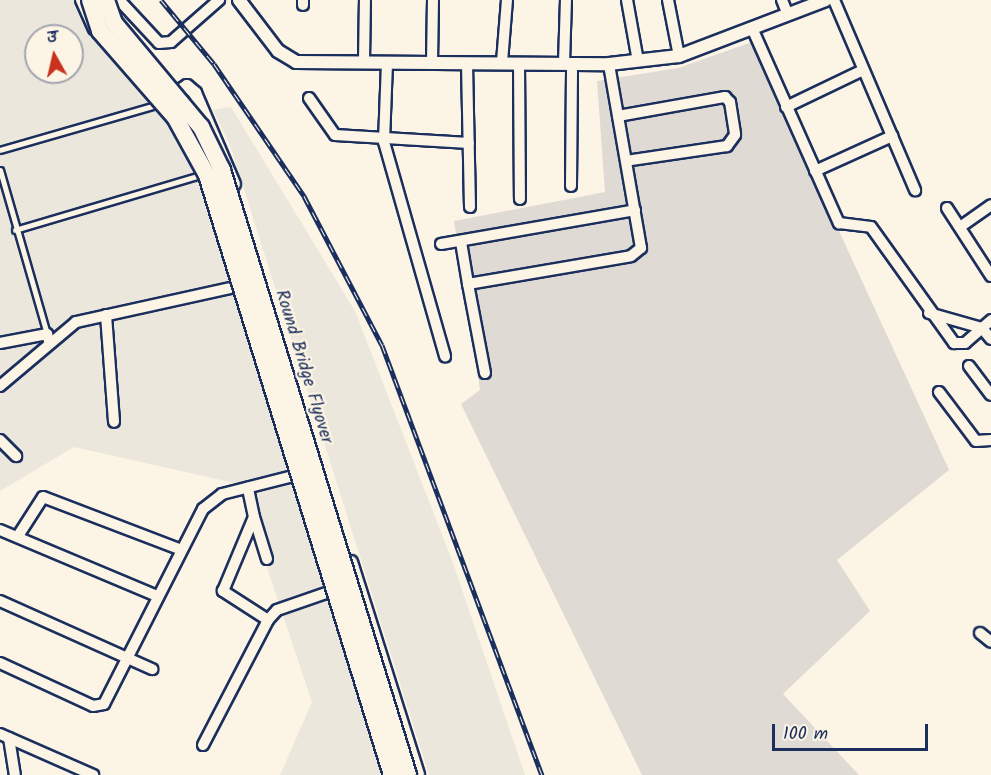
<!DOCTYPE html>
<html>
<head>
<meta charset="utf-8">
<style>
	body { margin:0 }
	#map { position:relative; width:991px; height:775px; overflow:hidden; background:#fcf5e5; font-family:Kalam,"Playpen Sans Deva",sans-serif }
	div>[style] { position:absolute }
	.built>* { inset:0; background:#ece7dc }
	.green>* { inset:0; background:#dfdbd4 }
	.roads { filter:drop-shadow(2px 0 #1b2f5e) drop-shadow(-2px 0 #1b2f5e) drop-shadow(0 2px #1b2f5e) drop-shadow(0 -2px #1b2f5e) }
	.service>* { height:5px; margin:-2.5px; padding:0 2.5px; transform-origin:2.5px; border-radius:2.5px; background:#fcf5e5 }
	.minor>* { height:10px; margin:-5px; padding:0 5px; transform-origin:5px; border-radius:5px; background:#fcf5e5 }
	.tertiary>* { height:12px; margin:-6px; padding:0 6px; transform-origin:6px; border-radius:6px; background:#fcf5e5 }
	.rail>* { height:5px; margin-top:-2.5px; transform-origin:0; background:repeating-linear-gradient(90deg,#fcf5e5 0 9px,#1b2f5e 0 18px); box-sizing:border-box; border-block:2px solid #1b2f5e }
	.bridges { filter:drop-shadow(2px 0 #1b2f5e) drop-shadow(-2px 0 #1b2f5e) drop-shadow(0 2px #1b2f5e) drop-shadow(0 -2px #1b2f5e) }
	.primary-bridge>* { height:16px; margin:-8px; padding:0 8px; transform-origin:8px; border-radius:8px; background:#fcf5e5 }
	span { translate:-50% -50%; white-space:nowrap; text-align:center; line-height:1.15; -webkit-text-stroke:4.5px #fcf5e5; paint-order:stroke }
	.street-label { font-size:18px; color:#1b2f5e }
	.north { position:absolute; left:24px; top:24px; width:60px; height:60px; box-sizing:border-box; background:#fcf5e5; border:2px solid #a2a6af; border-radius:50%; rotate:352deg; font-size:16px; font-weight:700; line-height:24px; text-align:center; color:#1b2f5e }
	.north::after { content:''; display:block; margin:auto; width:21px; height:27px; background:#c8321e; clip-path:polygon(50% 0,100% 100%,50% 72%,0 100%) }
	.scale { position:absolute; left:772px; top:724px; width:156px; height:27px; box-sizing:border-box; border:3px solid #1b2f5e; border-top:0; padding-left:8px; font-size:18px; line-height:21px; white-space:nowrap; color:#1b2f5e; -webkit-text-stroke:4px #fcf5e5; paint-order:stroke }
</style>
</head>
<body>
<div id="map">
	<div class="built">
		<i style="clip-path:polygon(evenodd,0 0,83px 0,184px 131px,383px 775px,280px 775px,312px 702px,239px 484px,74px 447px,0 491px,0 0,36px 36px,72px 36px,72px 72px,36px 72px,36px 36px)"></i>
		<i style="clip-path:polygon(231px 107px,355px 311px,453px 563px,525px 775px,429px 775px,230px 145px,213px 110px)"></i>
	</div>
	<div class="green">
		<i style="clip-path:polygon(752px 42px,949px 470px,837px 560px,870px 611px,783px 694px,859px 775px,642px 775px,461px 404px,480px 390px,454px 221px,605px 192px,597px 81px,678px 68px)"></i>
	</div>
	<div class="roads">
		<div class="service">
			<i style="left:0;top:150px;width:166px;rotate:-16.1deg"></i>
			<i style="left:0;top:170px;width:171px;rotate:74deg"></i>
			<i style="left:15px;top:230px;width:194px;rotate:-16.5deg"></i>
		</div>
		<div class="minor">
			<i style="left:81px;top:0;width:32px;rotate:66deg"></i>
			<i style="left:107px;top:0;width:13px;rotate:4deg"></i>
			<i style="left:120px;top:1px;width:57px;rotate:47.1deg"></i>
			<i style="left:159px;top:43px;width:12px;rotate:-5deg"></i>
			<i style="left:171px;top:42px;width:64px;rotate:-41.2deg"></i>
			<i style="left:303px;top:0;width:5px;rotate:90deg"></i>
			<i style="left:627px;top:0;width:62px;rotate:79.8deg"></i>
			<i style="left:668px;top:0;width:57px;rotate:78.9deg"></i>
			<i style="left:782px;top:0;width:16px;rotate:68deg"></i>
			<i style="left:834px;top:0;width:207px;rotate:66.9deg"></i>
			<i style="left:752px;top:28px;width:214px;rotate:66deg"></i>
			<i style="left:839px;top:223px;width:32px;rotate:7deg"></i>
			<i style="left:871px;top:227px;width:143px;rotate:54.4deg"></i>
			<i style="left:954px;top:343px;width:11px"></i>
			<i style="left:965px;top:343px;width:35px;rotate:-41deg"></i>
			<i style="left:364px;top:61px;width:61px;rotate:-89.1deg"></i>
			<i style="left:502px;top:62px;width:62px;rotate:-85.4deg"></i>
			<i style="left:387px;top:63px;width:79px;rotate:92.2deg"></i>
			<i style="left:384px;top:142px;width:223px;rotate:74.1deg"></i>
			<i style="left:432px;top:63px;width:63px;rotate:-89.1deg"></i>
			<i style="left:519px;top:63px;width:136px;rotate:89.6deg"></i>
			<i style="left:564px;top:63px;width:63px;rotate:-88.2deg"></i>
			<i style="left:467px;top:64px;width:143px;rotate:88.8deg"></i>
			<i style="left:309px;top:98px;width:45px;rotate:54.9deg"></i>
			<i style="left:335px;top:135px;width:134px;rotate:3.4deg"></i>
			<i style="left:786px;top:107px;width:85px;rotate:-25.7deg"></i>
			<i style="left:618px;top:116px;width:109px;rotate:-10.1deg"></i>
			<i style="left:725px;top:97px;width:7px;rotate:45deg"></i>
			<i style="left:730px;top:102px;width:33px;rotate:81deg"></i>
			<i style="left:735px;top:135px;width:14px;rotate:126deg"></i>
			<i style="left:727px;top:146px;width:102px;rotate:171.6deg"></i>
			<i style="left:815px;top:171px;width:85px;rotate:-24.4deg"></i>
			<i style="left:571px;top:186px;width:122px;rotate:-89.5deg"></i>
			<i style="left:947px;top:208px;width:81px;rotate:57.1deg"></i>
			<i style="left:960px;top:227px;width:38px;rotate:-35deg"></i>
			<i style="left:461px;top:242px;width:43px;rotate:80.5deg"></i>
			<i style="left:441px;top:244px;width:197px;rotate:-9.9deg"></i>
			<i style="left:929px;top:313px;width:55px;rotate:15.8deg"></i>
			<i style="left:982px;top:328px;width:14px;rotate:51deg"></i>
			<i style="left:106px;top:315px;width:107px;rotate:85.7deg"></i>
			<i style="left:0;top:343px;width:48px;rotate:-10.8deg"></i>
			<i style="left:47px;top:334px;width:7px;rotate:74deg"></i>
			<i style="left:969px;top:366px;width:36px;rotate:53deg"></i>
			<i style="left:485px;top:373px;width:91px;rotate:-100.8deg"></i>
			<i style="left:468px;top:284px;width:165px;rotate:-9.7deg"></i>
			<i style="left:631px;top:256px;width:13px;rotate:-39deg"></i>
			<i style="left:641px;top:248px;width:187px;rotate:-99.9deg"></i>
			<i style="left:0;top:386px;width:99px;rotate:-40.1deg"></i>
			<i style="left:76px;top:322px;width:163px;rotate:-12.4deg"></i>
			<i style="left:939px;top:392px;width:61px;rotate:52.9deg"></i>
			<i style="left:976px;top:441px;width:15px;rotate:-4deg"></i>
			<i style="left:0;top:440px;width:23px;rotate:45deg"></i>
			<i style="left:254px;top:517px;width:44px;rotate:72.8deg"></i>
			<i style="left:0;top:530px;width:170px;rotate:22.8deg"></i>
			<i style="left:18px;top:536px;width:46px;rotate:-57.3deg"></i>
			<i style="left:43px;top:497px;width:146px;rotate:20.9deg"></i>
			<i style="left:0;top:601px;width:167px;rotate:24.1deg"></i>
			<i style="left:268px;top:620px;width:13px;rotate:-48deg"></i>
			<i style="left:277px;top:610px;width:55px;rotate:-19.1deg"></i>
			<i style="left:980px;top:633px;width:14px;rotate:39deg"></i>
			<i style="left:0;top:663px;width:102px;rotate:24.8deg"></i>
			<i style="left:93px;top:706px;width:11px;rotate:-10deg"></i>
			<i style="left:104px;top:704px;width:219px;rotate:-63.1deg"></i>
			<i style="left:203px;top:509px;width:24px;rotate:-38deg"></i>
			<i style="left:222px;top:494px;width:73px;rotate:-14.2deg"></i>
			<i style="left:0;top:734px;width:102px;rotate:23.8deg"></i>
			<i style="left:9px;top:738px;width:37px;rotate:81deg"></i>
			<i style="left:203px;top:745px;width:141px;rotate:-62.5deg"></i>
			<i style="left:268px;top:620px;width:54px;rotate:-147.2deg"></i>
			<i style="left:223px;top:591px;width:80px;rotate:-67.3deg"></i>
			<i style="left:254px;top:517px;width:30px;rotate:-102deg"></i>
		</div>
		<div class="tertiary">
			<i style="left:239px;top:0;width:64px;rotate:52.6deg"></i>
			<i style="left:278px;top:51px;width:21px;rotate:31deg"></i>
			<i style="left:296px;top:62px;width:313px;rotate:0.4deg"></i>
			<i style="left:609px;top:64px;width:70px;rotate:-6.5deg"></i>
			<i style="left:679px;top:56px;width:157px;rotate:-20.9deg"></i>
			<i style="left:168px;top:98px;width:22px;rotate:-32deg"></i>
			<i style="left:187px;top:86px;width:11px;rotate:41deg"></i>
			<i style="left:195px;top:93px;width:99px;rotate:66.8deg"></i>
			<i style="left:351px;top:562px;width:223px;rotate:72.5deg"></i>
		</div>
	</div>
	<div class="rail">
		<i style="left:161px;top:0;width:83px;rotate:50.4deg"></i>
		<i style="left:214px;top:64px;width:160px;rotate:55.7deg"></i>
		<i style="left:304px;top:196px;width:168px;rotate:62.4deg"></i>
		<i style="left:382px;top:345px;width:459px;rotate:69.6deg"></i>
	</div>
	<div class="bridges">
		<div class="primary-bridge">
			<i style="left:90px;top:0;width:33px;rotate:72deg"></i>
			<i style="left:100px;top:31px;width:114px;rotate:48.9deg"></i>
			<i style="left:175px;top:117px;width:66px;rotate:61.1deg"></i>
			<i style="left:207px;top:175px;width:628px;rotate:72.86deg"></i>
			<i style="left:106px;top:0;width:24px;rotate:71deg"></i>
			<i style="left:114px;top:23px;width:136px;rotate:50.1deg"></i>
			<i style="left:201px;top:127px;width:48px;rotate:64deg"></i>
			<i style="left:222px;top:170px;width:633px;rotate:72.91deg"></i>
		</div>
	</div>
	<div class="street-label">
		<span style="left:303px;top:367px;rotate:73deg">Round Bridge Flyover</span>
	</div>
	<div class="north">उ</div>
	<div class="scale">100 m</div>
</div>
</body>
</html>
